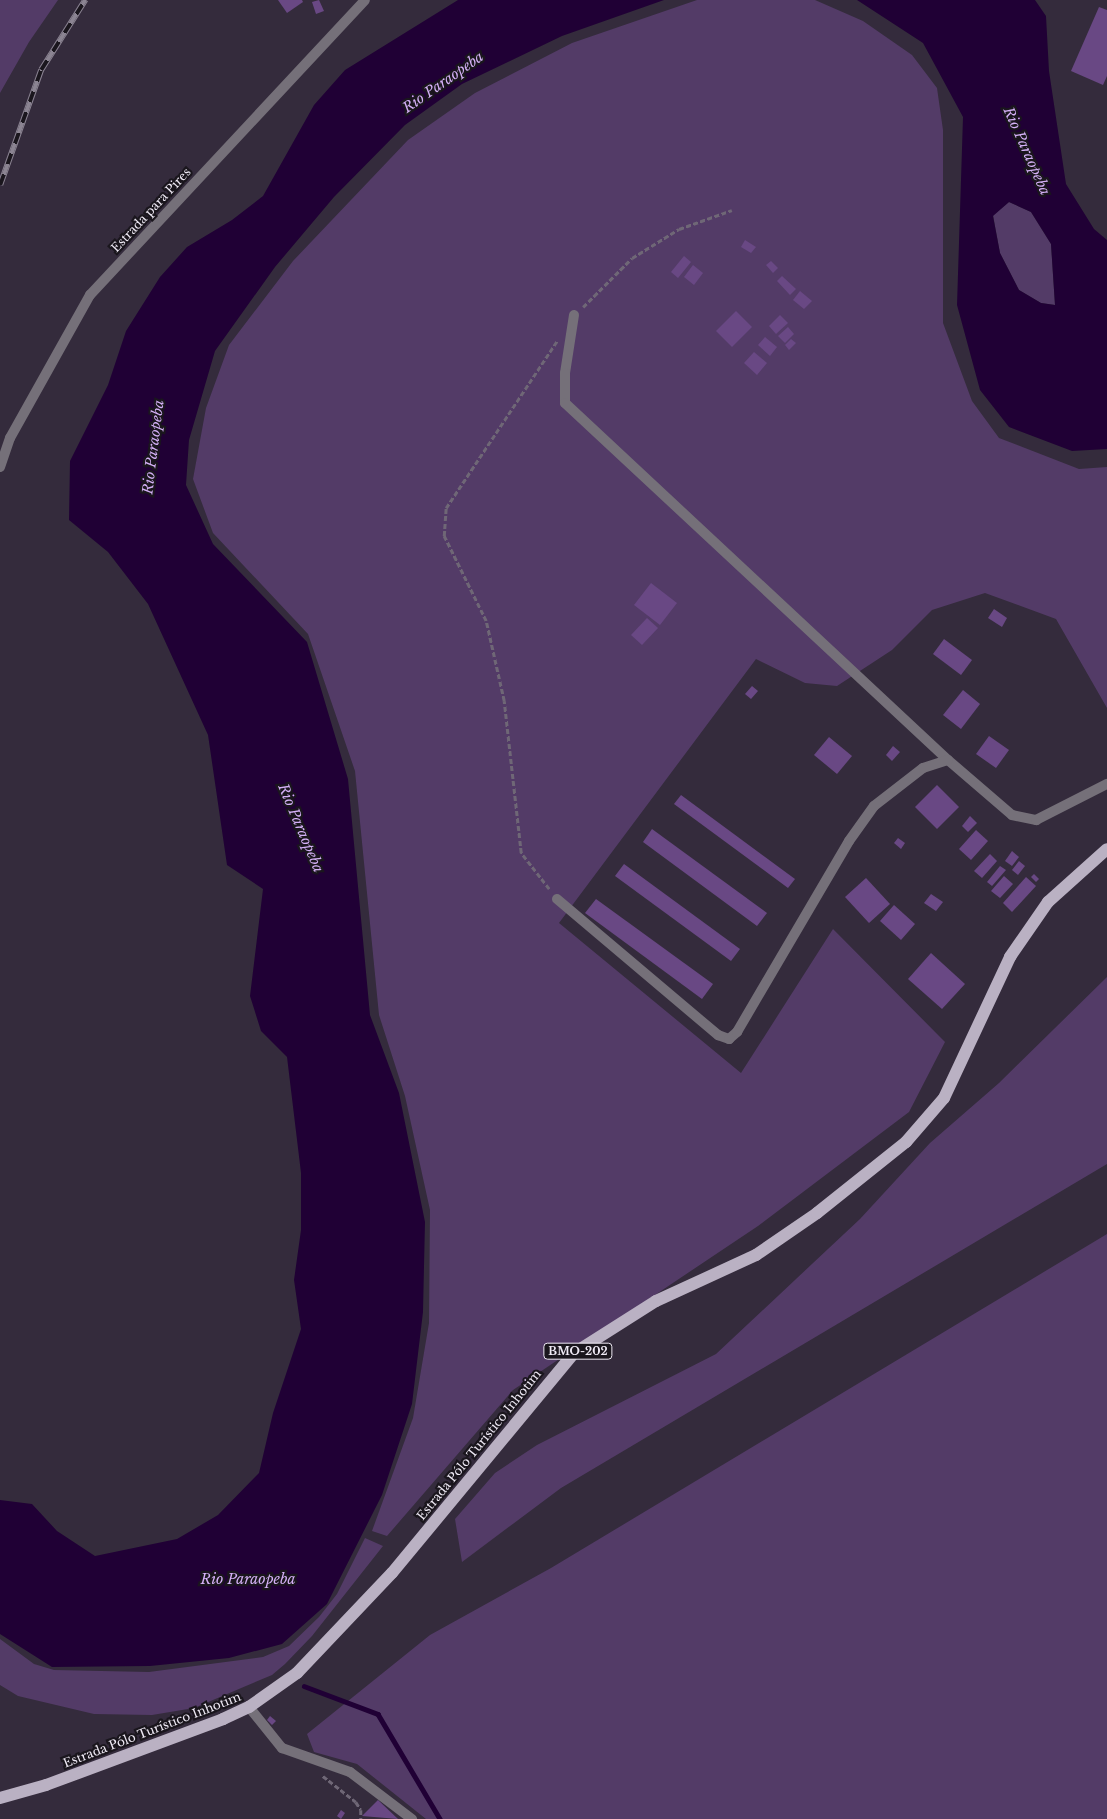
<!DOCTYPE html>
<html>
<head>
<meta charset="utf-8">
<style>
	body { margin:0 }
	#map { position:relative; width:1107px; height:1819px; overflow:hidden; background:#342b3c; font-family:"Libre Baskerville",serif }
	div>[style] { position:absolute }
	.green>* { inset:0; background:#533b67 }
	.water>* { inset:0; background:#200035 }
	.stream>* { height:4.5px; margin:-2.25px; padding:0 2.25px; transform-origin:2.25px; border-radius:2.25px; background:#200035 }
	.building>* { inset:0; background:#694884 }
	.path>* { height:2.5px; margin-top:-1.25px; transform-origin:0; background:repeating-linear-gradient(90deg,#6f6776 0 5px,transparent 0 7.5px) }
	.street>* { height:10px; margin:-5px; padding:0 5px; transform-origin:5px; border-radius:5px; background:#757079 }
	.primary>* { height:12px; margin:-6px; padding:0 6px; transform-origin:6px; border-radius:6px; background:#bab1c3 }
	.rail>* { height:5.5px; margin-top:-2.75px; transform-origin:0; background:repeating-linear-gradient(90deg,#1a161d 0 11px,#8b8492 0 22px); box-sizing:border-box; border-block:1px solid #8b8492 }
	span { translate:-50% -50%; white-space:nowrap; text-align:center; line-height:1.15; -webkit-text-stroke:4.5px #1a161d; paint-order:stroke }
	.shield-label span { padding:1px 4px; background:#1a161d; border:1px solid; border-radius:4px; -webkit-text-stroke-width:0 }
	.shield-label { font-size:11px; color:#efeaf5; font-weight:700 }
	.street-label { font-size:12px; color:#efeaf5 }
	.water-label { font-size:14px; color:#d4b0f6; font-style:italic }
</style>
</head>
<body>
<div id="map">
	<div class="green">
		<i style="clip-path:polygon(0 0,58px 0,29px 42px,0 93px)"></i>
		<i style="clip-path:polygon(697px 0,815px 0,863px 21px,912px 55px,937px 88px,943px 130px,943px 323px,972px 401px,999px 438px,1079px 469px,1107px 467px,1107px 708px,1056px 619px,985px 593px,932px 610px,892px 650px,837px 686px,805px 683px,756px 659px,559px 923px,741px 1073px,833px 929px,945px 1042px,909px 1112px,758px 1226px,513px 1390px,387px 1536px,372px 1531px,413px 1418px,429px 1323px,430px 1210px,405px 1096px,379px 1015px,355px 771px,308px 634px,213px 533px,193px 479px,206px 408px,229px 345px,293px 261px,408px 140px,475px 93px,572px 43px)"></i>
		<i style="clip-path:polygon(1009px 202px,1031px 212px,1051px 244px,1055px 305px,1041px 303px,1019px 290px,1000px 253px,993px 215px)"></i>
		<i style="clip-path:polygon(1107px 977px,1107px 1164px,561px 1488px,462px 1562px,455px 1519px,495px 1473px,537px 1445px,716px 1354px,860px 1219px,930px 1143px,999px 1083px)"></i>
		<i style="clip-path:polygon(1107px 1234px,1107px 1819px,426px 1819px,357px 1764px,314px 1752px,307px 1734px,430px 1635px,551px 1568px)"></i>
		<i style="clip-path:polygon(365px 1538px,383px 1546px,312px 1636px,285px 1664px,272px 1675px,194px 1708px,152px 1715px,94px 1714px,18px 1696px,0 1685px,0 1639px,34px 1664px,54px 1670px,149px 1672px,263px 1657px,289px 1646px,319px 1617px,337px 1594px)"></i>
	</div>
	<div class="water">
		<i style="clip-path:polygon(458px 0,664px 0,562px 36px,462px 84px,405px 125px,334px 197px,275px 267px,215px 351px,189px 440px,186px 485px,213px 544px,307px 642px,348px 779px,370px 1015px,399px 1093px,425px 1222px,423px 1312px,412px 1404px,382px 1495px,327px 1604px,282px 1644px,229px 1658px,150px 1666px,52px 1667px,0 1634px,0 1500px,32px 1504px,57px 1531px,95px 1556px,177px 1539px,218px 1515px,259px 1473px,273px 1413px,301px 1329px,294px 1280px,301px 1230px,301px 1173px,287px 1057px,261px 1031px,250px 996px,263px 889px,227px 865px,208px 735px,148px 604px,108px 552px,69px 520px,70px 461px,108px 385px,126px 331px,160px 277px,187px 247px,232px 220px,263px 196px,314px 105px,345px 70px)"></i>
		<i style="clip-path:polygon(evenodd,857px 0,1035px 0,1046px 16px,1049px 71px,1066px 184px,1094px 229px,1107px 240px,1107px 449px,1072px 451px,1009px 427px,980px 390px,957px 305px,963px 117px,923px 43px,857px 0,1009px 202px,1031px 212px,1051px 244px,1055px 305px,1041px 303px,1019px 290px,1000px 253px,993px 216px,1009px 202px)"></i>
	</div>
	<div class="stream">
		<i style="left:304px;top:1686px;width:79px;rotate:20.7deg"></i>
		<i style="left:378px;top:1714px;width:122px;rotate:59.4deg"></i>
	</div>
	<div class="building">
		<i style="clip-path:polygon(278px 0,302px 0,303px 2px,287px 13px)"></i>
		<i style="clip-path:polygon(319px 0,324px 11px,316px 14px,312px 2px)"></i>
		<i style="clip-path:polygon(1099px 7px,1107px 10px,1107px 76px,1103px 85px,1071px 71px)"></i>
		<i style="clip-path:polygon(745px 240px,756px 247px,751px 253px,741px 247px)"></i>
		<i style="clip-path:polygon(684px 256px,691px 262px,678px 278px,671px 272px)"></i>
		<i style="clip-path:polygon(771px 261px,778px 268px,773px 273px,766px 265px)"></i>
		<i style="clip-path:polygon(693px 265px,703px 273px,694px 285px,684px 277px)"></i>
		<i style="clip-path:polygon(782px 276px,796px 289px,790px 295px,777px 281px)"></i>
		<i style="clip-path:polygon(800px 291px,812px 301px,804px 309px,793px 300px)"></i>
		<i style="clip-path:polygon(736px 311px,752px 327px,732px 347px,716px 331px)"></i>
		<i style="clip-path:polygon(780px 315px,788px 323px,776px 334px,769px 326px)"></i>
		<i style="clip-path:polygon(788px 327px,794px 334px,785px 343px,778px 336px)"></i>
		<i style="clip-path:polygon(765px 337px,777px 347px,770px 356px,758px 345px)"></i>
		<i style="clip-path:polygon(791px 339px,796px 343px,789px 350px,785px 345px)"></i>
		<i style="clip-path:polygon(754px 352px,767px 363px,757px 375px,744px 363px)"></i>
		<i style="clip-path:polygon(651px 583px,677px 603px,660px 625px,634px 605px)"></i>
		<i style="clip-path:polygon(994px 609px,1007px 618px,1002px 627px,988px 618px)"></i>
		<i style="clip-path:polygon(647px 618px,658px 628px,642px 645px,631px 635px)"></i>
		<i style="clip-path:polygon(944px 639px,972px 660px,961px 675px,933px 654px)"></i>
		<i style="clip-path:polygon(752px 686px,758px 691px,751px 699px,745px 694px)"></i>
		<i style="clip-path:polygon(963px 690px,980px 704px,961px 729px,943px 715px)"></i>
		<i style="clip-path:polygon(989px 736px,1009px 750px,996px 768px,976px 754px)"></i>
		<i style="clip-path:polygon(829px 737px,852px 756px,837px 774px,814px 755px)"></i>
		<i style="clip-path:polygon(893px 746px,900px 752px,892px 761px,886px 755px)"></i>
		<i style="clip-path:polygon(937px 785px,959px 807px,937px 829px,915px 807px)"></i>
		<i style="clip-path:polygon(681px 795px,795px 879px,788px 888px,674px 804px)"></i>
		<i style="clip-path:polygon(970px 816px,977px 823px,968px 832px,962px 826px)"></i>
		<i style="clip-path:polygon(652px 829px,767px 913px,757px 926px,643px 842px)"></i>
		<i style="clip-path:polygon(976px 830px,988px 841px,971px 860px,959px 849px)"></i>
		<i style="clip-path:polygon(898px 838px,905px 843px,901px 849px,894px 843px)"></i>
		<i style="clip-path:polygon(1012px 851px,1019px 857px,1012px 866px,1005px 861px)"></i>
		<i style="clip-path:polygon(990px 854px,997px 861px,982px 878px,974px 871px)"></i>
		<i style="clip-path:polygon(1019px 861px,1025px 866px,1018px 875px,1012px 870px)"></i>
		<i style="clip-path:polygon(624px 864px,740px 949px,731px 961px,615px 876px)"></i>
		<i style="clip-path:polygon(1000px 866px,1006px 870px,992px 886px,987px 882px)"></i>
		<i style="clip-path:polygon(1034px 874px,1039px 879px,1036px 882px,1031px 877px)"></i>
		<i style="clip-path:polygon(1004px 876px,1013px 884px,1000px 898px,991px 891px)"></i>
		<i style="clip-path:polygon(1026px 877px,1036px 886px,1012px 912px,1003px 903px)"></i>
		<i style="clip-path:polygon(866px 878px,890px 904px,869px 923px,845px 897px)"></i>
		<i style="clip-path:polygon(931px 894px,943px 902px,936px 911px,924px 903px)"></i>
		<i style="clip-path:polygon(596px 899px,713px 984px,702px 999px,585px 913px)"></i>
		<i style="clip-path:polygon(894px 905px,915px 924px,901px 940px,880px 921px)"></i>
		<i style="clip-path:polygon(931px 953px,965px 984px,942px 1009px,908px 979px)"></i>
		<i style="clip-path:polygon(270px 1716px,276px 1721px,272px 1725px,267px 1720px)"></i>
		<i style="clip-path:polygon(378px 1800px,398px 1819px,362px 1816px)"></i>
		<i style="clip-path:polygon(341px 1810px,345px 1813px,341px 1819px,337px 1816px)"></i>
	</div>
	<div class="path">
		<i style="left:583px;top:307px;width:69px;rotate:-45deg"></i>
		<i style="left:632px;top:258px;width:55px;rotate:-31.7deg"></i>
		<i style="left:679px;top:229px;width:56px;rotate:-19.7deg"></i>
		<i style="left:549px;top:889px;width:46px;rotate:-127.9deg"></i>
		<i style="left:521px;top:853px;width:153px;rotate:-96.4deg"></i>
		<i style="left:504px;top:701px;width:82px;rotate:-102.7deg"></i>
		<i style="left:486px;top:621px;width:95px;rotate:-116.3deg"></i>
		<i style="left:444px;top:536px;width:28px;rotate:-86deg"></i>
		<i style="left:446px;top:508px;width:201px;rotate:-56.4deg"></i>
		<i style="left:323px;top:1776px;width:42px;rotate:38.2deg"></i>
		<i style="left:356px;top:1802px;width:9px;rotate:58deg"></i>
		<i style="left:361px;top:1810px;width:9px;rotate:90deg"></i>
	</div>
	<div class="street">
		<i style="left:574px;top:315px;width:59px;rotate:98.8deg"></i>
		<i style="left:565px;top:373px;width:30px;rotate:90deg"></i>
		<i style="left:565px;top:403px;width:524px;rotate:42.99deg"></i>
		<i style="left:948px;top:760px;width:84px;rotate:40.7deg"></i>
		<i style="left:1012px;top:815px;width:25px;rotate:12deg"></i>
		<i style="left:1036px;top:820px;width:80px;rotate:-26.9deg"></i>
		<i style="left:0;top:467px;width:31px;rotate:-71deg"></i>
		<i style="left:10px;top:438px;width:164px;rotate:-60.8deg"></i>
		<i style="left:90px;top:295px;width:403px;rotate:-47deg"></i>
		<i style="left:557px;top:899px;width:211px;rotate:40.2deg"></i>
		<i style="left:718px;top:1035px;width:12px;rotate:20deg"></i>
		<i style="left:729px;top:1039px;width:11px;rotate:-41deg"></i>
		<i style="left:737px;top:1032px;width:221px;rotate:-59.6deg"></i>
		<i style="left:849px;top:841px;width:43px;rotate:-54.5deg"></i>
		<i style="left:874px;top:806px;width:62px;rotate:-37.8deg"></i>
		<i style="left:923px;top:768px;width:26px;rotate:-18deg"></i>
		<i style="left:249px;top:1707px;width:53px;rotate:51.2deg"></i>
		<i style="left:282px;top:1748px;width:72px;rotate:19.4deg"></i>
		<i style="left:350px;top:1772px;width:78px;rotate:37.2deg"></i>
	</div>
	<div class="primary">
		<i style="left:0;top:1798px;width:48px;rotate:-15.8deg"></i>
		<i style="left:46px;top:1785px;width:189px;rotate:-20.4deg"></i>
		<i style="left:223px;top:1719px;width:29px;rotate:-25deg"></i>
		<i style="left:249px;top:1707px;width:59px;rotate:-35.3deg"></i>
		<i style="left:297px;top:1673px;width:138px;rotate:-46.5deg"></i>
		<i style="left:392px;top:1573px;width:286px;rotate:-50.4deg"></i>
		<i style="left:574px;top:1353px;width:97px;rotate:-32.4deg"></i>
		<i style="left:656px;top:1301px;width:110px;rotate:-24.7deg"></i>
		<i style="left:756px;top:1255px;width:74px;rotate:-34.5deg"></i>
		<i style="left:817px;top:1213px;width:114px;rotate:-38.6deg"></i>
		<i style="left:906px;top:1142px;width:58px;rotate:-49.2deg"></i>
		<i style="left:944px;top:1098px;width:156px;rotate:-64.9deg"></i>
		<i style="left:1010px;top:957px;width:67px;rotate:-55.4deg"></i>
		<i style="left:1048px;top:902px;width:79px;rotate:-41.9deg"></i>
	</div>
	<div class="rail">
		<i style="left:0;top:185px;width:122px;rotate:-70.4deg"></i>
		<i style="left:41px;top:70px;width:83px;rotate:-57.8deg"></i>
	</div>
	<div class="shield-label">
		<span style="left:578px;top:1351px">BMO-202</span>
	</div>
	<div class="street-label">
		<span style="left:151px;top:210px;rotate:-47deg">Estrada para Pires</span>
		<span style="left:479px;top:1445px;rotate:-51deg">Estrada Pólo Turístico Inhotim</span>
		<span style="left:152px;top:1730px;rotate:-21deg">Estrada Pólo Turístico Inhotim</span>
	</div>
	<div class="water-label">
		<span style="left:443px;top:82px;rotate:-35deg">Rio Paraopeba</span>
		<span style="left:1027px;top:151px;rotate:66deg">Rio Paraopeba</span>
		<span style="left:153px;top:447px;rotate:-83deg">Rio Paraopeba</span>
		<span style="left:301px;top:828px;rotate:67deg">Rio Paraopeba</span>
		<span style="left:248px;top:1579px">Rio Paraopeba</span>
	</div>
</div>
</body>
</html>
